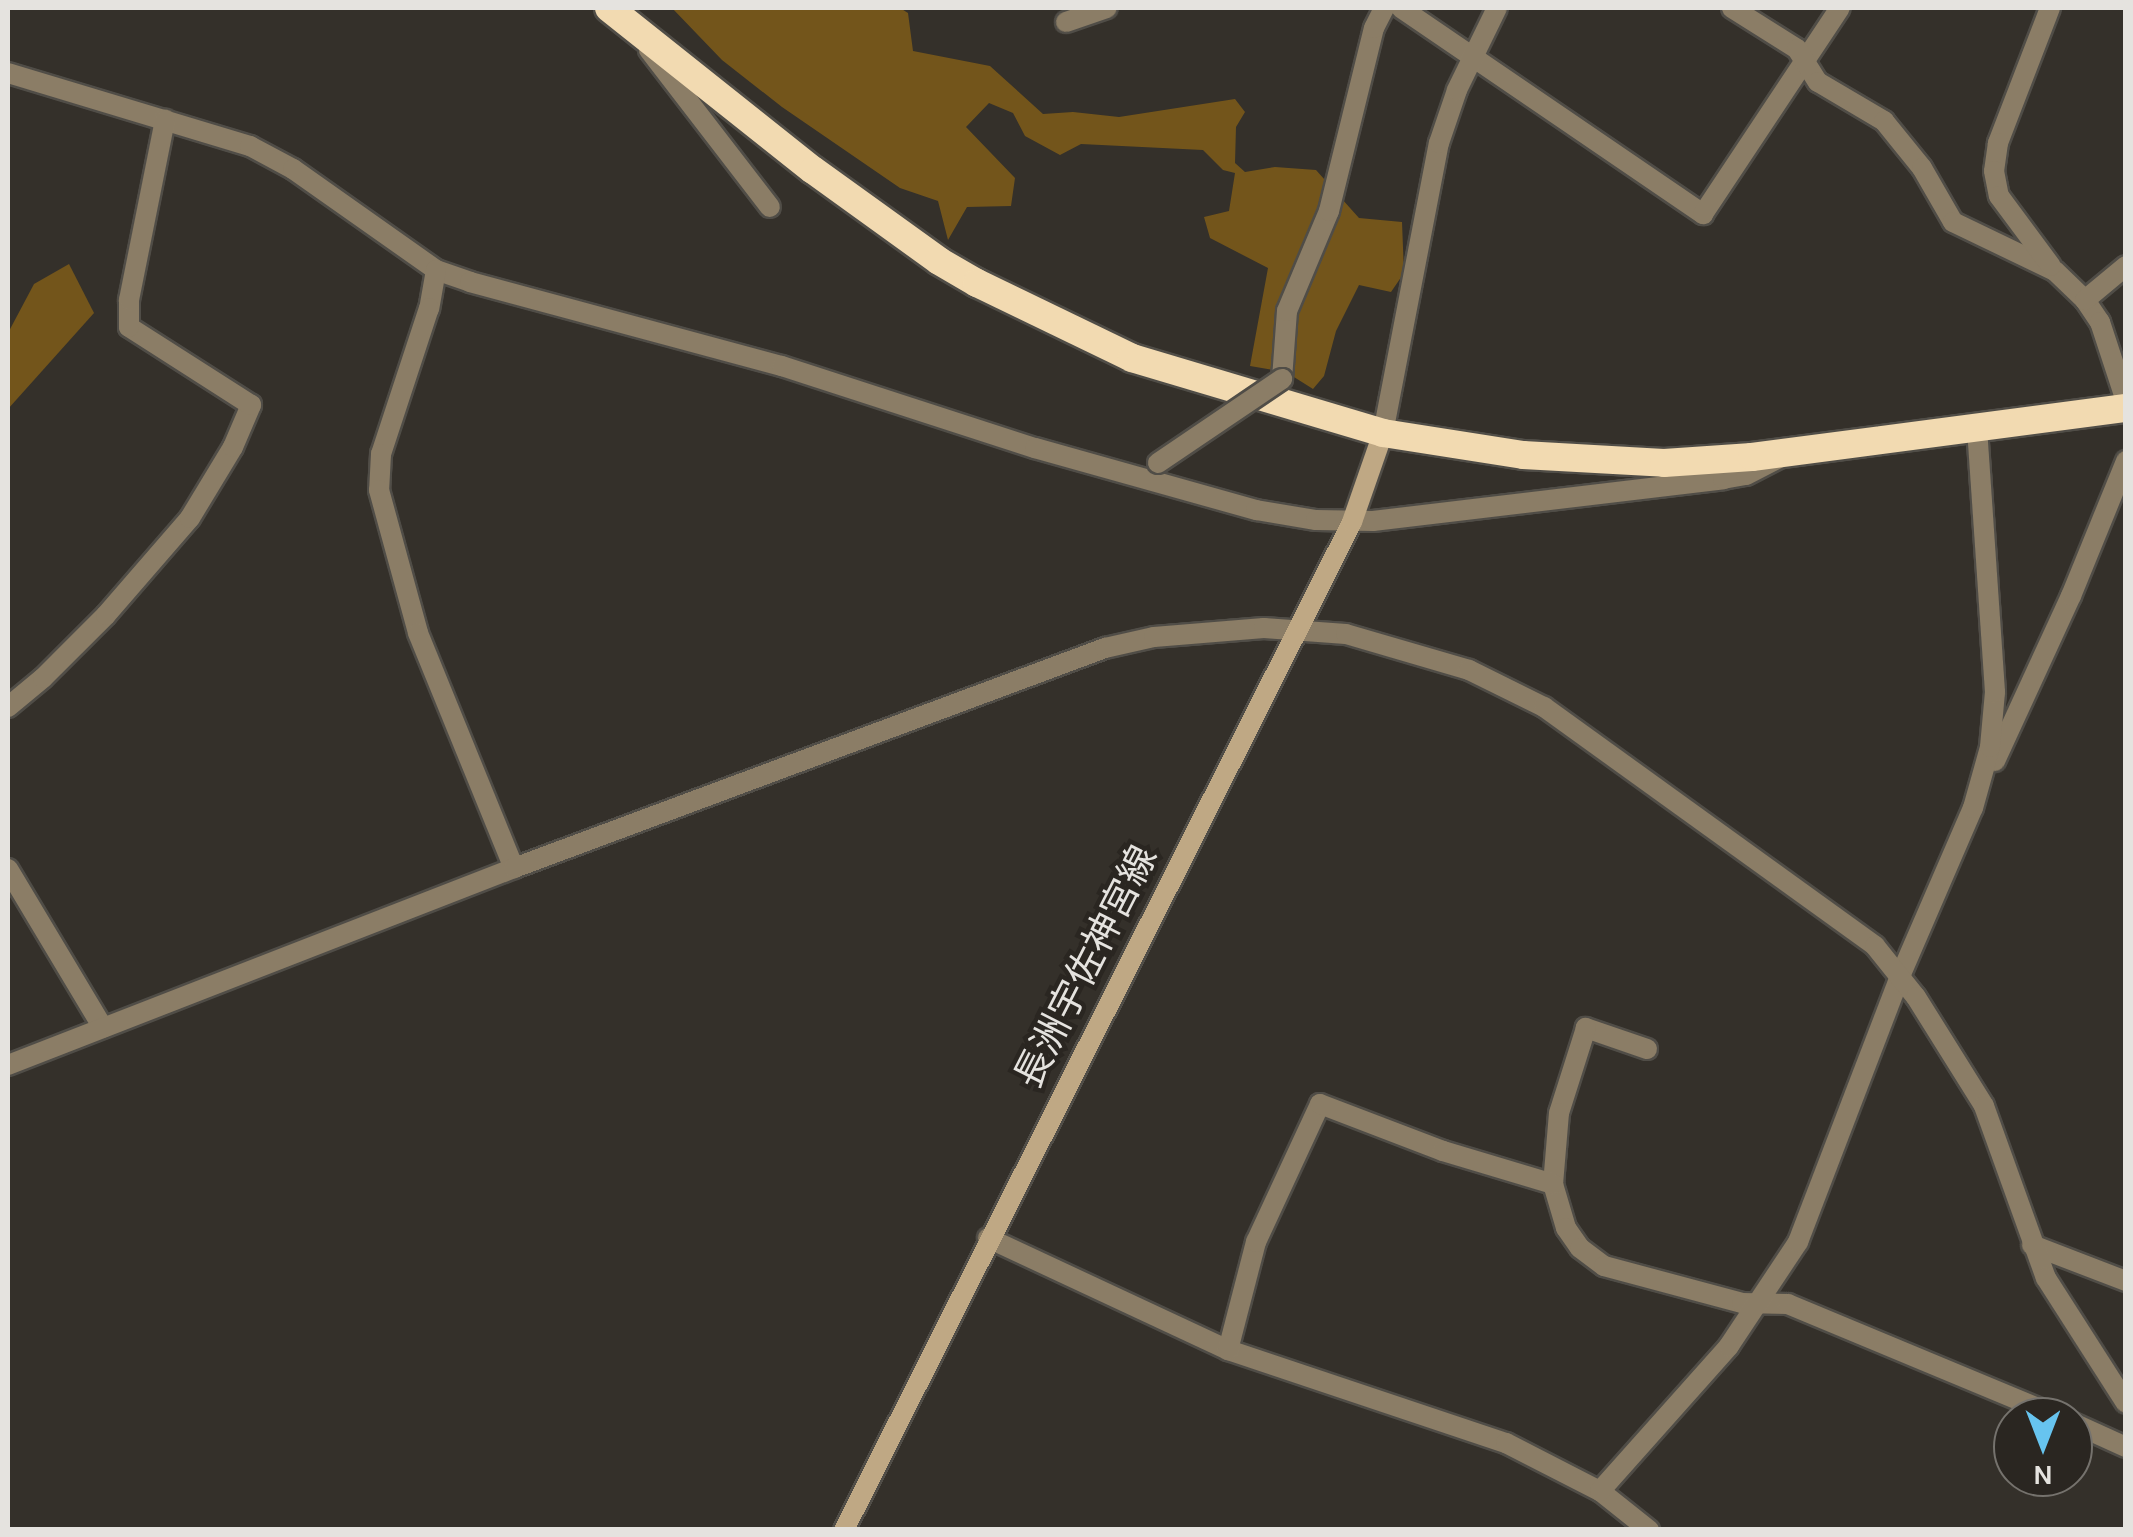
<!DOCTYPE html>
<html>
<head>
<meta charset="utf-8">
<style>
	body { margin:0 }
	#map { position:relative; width:2133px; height:1537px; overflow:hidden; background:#34302a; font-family:Karla,"Noto Sans JP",sans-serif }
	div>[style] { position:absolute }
	.forest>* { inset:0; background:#73551b }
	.roads { filter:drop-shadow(2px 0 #504d47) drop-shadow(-2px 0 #504d47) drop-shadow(0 2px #504d47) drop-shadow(0 -2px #504d47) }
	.minor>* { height:20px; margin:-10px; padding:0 10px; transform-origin:10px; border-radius:10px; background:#8b7d66 }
	.tertiary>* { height:20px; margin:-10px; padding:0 10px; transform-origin:10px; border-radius:10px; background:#8b7d66 }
	.secondary>* { height:20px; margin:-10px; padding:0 10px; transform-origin:10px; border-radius:10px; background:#bfa884 }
	.trunk>* { height:28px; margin:-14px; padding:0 14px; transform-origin:14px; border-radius:14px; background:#f2dab1 }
	.bridges { filter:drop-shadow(2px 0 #504d47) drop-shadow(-2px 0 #504d47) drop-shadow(0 2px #504d47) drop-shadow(0 -2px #504d47) }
	.minor-bridge>* { height:20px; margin:-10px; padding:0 10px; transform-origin:10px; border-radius:10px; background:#8b7d66 }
	span { translate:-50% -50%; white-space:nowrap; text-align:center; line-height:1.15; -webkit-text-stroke:9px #2a2621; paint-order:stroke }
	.street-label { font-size:38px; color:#e5e3df }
	.frame { position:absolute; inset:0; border:10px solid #e5e3df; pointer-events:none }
	.north { position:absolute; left:1993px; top:1397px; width:100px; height:100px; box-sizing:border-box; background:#2a2621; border:2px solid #75726d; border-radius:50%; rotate:180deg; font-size:28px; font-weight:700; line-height:40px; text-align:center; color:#e5e3df }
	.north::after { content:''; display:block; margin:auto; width:35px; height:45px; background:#67c4ef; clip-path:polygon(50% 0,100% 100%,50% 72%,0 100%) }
</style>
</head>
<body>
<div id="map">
	<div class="forest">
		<i style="clip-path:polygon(672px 8px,900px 8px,908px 13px,913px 51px,990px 66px,1043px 114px,1073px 112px,1119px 117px,1235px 99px,1245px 112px,1236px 127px,1235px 163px,1245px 172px,1275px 167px,1316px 170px,1359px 218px,1402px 222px,1404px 273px,1391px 292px,1359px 285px,1336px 331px,1324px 376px,1313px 389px,1286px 372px,1250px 366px,1268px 268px,1210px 238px,1204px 217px,1229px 211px,1235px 173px,1223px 170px,1203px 150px,1081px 144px,1060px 155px,1025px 136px,1013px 113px,989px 103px,966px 127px,1015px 178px,1011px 206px,967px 207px,948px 240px,938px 201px,900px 188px,782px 107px,722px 60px)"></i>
		<i style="clip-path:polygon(69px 264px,94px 313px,8px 409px,8px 333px,34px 284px)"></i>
	</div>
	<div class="roads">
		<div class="minor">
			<i style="left:1401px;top:8px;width:366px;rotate:34.3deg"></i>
			<i style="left:1703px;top:214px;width:247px;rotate:-56.4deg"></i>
			<i style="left:1732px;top:8px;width:77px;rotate:32.2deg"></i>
			<i style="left:1797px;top:49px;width:39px;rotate:58deg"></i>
			<i style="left:1818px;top:82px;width:77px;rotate:30.6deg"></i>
			<i style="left:1884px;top:121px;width:60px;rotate:51deg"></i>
			<i style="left:1922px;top:168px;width:62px;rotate:60.1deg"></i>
			<i style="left:1953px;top:222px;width:113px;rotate:25.7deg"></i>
			<i style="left:2055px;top:271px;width:42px;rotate:44deg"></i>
			<i style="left:2085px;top:300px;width:27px;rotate:56deg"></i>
			<i style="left:2100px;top:322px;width:83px;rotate:71.8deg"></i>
			<i style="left:2050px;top:8px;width:145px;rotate:111.1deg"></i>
			<i style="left:1998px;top:143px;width:28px;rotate:98deg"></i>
			<i style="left:1994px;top:171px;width:25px;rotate:79deg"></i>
			<i style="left:1999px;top:196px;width:87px;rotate:53.4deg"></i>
			<i style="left:1066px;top:22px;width:43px;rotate:-18.9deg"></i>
			<i style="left:649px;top:50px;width:198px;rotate:52.4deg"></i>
			<i style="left:8px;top:73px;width:253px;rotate:16.8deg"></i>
			<i style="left:250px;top:146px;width:49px;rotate:28.1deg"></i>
			<i style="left:293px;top:169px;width:175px;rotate:35.2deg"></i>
			<i style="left:436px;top:270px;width:36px;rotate:19deg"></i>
			<i style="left:470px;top:282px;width:323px;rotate:15.1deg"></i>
			<i style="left:782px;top:366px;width:266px;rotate:18deg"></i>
			<i style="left:1035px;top:448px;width:230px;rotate:15.7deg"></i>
			<i style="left:1256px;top:510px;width:61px;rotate:9.5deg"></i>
			<i style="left:1316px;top:520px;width:57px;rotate:1deg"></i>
			<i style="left:1373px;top:521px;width:353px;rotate:-6.8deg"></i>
			<i style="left:1723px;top:479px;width:23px;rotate:-10deg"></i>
			<i style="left:1746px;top:475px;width:37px;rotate:-27deg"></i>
			<i style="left:436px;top:270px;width:39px;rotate:100deg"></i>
			<i style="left:429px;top:308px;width:154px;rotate:108.2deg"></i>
			<i style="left:381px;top:454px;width:36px;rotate:93deg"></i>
			<i style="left:379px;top:490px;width:148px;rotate:74.7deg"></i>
			<i style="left:418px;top:633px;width:254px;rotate:67.8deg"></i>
			<i style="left:2085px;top:300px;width:53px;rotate:-39.7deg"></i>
			<i style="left:1282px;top:379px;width:68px;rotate:-85.8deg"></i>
			<i style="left:1287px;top:311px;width:108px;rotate:-67.2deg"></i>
			<i style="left:1329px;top:211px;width:188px;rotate:-76.2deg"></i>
			<i style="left:1374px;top:28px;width:22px;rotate:-63deg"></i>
			<i style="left:8px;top:707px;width:45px;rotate:-39.6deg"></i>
			<i style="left:43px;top:678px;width:89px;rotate:-45deg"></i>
			<i style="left:106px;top:615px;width:128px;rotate:-49.1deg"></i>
			<i style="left:190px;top:518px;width:83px;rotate:-58.8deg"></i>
			<i style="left:233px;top:447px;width:46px;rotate:-66.8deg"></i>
			<i style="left:251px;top:405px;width:145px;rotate:-147.4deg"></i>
			<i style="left:129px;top:327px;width:27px;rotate:-90deg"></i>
			<i style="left:129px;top:300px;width:184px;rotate:-78.7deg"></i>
			<i style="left:1995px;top:761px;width:182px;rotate:-65.3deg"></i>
			<i style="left:2071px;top:596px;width:146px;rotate:-67.8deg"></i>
			<i style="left:8px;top:869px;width:185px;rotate:59.1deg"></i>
			<i style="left:1647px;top:1049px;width:65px;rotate:-161deg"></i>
			<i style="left:1586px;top:1028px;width:89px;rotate:107.6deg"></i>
			<i style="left:1559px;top:1113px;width:71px;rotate:94.8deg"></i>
			<i style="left:1553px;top:1184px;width:46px;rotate:73.5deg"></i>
			<i style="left:1566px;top:1228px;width:24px;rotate:55deg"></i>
			<i style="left:1580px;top:1248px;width:30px;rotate:37deg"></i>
			<i style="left:1604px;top:1266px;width:143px;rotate:15deg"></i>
			<i style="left:1742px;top:1303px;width:46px;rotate:1.2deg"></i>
			<i style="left:1788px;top:1304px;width:295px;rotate:22.6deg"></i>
			<i style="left:988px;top:1238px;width:265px;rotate:25deg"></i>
			<i style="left:1228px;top:1350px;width:293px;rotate:18.5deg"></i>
			<i style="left:1506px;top:1443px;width:106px;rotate:27.1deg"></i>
			<i style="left:1600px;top:1491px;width:63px;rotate:38.5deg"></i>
			<i style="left:2032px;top:1245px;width:101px;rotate:21deg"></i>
			<i style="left:1228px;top:1350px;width:112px;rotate:-75.5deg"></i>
			<i style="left:1256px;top:1242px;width:152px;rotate:-65.1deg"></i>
			<i style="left:1320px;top:1104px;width:132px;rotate:20.9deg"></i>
			<i style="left:1443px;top:1151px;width:115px;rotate:16.7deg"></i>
			<i style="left:2073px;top:1423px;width:58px;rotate:24.4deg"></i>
			<i style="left:1600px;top:1491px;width:194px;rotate:-48.3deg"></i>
			<i style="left:1729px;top:1346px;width:125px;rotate:-56.4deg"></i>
			<i style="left:1798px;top:1242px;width:287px;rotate:-69deg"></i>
			<i style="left:1901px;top:974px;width:181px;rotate:-66.6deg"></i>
			<i style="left:1973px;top:808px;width:63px;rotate:-74.4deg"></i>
			<i style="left:1990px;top:747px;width:55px;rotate:-84.8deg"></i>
			<i style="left:1995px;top:692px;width:266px;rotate:-93.9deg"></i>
		</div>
		<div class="tertiary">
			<i style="left:1383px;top:433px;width:295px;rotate:-79.1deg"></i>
			<i style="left:1439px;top:143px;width:56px;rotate:-71.2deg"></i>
			<i style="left:1457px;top:90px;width:91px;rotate:-64deg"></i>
			<i style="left:8px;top:1065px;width:543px;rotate:-21.27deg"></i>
			<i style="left:514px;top:868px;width:631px;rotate:-20.42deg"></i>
			<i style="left:1105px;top:648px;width:50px;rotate:-12.7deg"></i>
			<i style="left:1154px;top:637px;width:110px;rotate:-4.7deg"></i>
			<i style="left:1264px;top:628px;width:82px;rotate:4.2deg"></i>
			<i style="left:1346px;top:634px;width:128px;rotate:16.3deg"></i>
			<i style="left:1469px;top:670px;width:84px;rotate:26.3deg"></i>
			<i style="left:1544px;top:707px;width:408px;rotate:35.8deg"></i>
			<i style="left:1875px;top:946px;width:65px;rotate:51.2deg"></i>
			<i style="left:1916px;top:997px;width:128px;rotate:58deg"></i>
			<i style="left:1984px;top:1106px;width:183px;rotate:70.2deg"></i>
			<i style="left:2046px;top:1278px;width:148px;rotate:57.4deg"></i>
		</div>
		<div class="secondary">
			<i style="left:844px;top:1530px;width:1129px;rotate:-63.25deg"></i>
			<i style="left:1352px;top:522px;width:94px;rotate:-70.8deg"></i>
		</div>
		<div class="trunk">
			<i style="left:609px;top:8px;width:260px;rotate:38.5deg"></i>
			<i style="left:813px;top:170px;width:155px;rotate:35.8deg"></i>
			<i style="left:939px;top:261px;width:44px;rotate:30.1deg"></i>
			<i style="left:977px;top:283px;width:172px;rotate:25.8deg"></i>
			<i style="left:1132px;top:358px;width:262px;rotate:16.6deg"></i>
			<i style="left:1383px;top:433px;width:142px;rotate:8.9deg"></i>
			<i style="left:1523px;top:455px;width:141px;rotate:3.2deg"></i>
			<i style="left:1664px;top:463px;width:88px;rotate:-3.9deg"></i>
			<i style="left:1752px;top:457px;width:377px;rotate:-7.5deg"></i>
		</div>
	</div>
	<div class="bridges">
		<div class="minor-bridge">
			<i style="left:1158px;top:463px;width:150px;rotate:-34.1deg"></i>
		</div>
	</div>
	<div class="street-label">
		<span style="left:1086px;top:967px;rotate:-63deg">長洲宇佐神宮線</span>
	</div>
	<div class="frame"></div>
	<div class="north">N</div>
</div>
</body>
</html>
